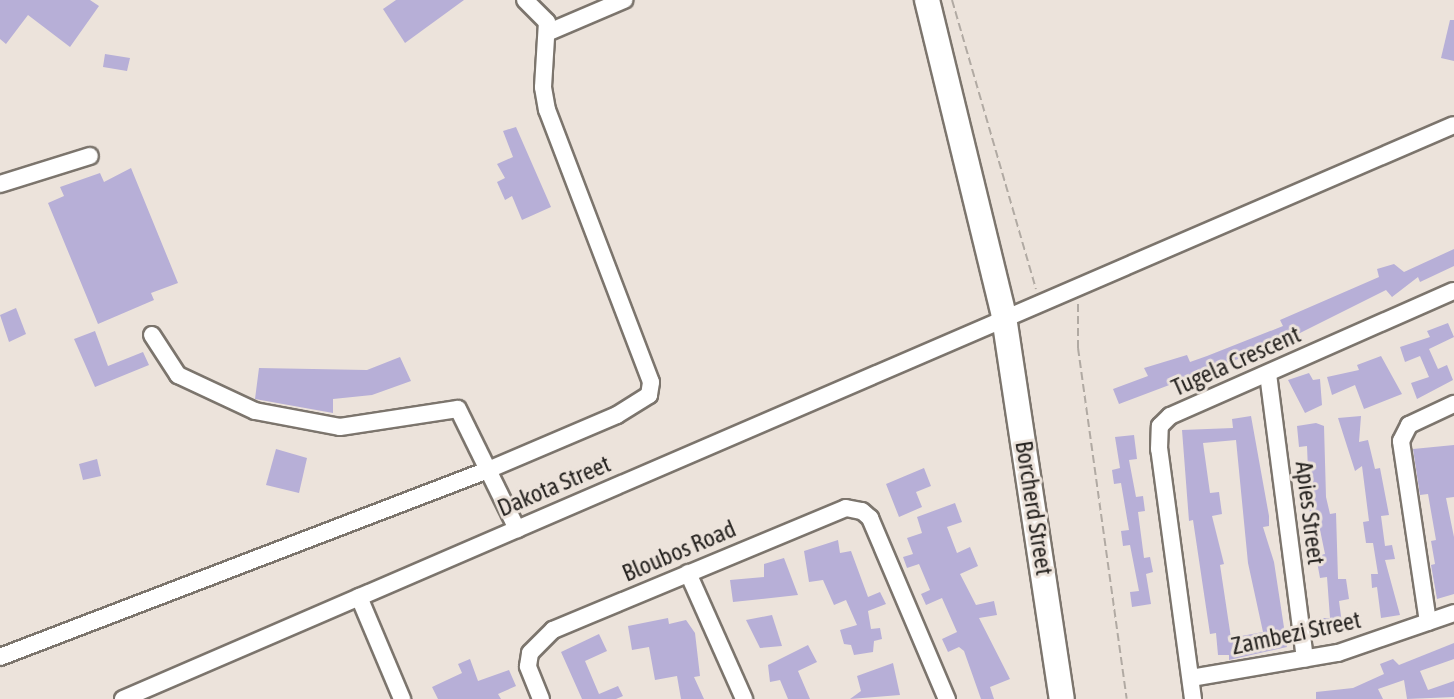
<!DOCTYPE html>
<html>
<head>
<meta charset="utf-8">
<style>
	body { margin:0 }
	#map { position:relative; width:1454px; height:699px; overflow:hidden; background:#ece3db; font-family:"Asap Condensed",sans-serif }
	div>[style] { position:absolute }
	.building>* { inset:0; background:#b7afd7 }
	.path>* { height:2px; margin-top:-1px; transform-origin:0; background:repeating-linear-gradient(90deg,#b1aaa3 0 8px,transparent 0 12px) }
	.roads { filter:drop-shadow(2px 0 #7c756d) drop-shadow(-2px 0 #7c756d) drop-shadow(0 2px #7c756d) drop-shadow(0 -2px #7c756d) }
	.minor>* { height:16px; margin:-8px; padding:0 8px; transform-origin:8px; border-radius:8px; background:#fff }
	.highway>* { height:24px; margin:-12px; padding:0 12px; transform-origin:12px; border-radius:12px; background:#fff }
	span { translate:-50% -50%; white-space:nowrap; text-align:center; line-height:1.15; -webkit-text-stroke:6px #ece3db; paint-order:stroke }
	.street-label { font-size:24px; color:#282522 }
</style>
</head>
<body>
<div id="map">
	<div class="building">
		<i style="clip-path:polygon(0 0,90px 0,99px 6px,70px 47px,28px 15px,6px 44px,0 39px)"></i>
		<i style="clip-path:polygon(396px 0,464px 0,405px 43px,383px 9px)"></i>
		<i style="clip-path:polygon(1450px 20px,1454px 20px,1454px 61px,1441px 58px)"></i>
		<i style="clip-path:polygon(105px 54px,130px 58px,127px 71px,103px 67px)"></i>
		<i style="clip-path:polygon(516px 127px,551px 207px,522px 220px,512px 196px,505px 200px,497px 182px,505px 178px,497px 164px,513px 157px,503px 131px)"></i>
		<i style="clip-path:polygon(131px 168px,178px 283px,151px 293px,154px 300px,98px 324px,48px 203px,64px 196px,60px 187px,100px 173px,104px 182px)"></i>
		<i style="clip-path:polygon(1454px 249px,1454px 266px,1420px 282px,1418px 277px,1392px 297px,1386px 290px,1278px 344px,1119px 404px,1113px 389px,1148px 376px,1144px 368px,1187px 355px,1190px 362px,1207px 356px,1283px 326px,1280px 320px,1379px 277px,1377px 269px,1394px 264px,1404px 272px)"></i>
		<i style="clip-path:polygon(16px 308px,26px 334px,9px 342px,0 315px)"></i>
		<i style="clip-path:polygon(1448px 323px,1454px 337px,1429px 349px,1438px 369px,1447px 365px,1453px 380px,1417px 399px,1411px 383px,1429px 377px,1420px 356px,1405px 362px,1400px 347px,1430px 337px,1427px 331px)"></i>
		<i style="clip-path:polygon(95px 331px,108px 366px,143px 352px,149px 365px,95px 387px,74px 339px)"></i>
		<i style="clip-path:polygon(1381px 356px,1402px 394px,1364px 409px,1355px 385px,1332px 395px,1327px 377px,1359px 370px,1357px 365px)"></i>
		<i style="clip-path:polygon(400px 357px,411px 381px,372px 395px,333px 399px,333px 413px,255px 399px,259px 368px,367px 370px)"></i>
		<i style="clip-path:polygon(1309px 373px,1313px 380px,1320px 379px,1322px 405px,1305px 413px,1288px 380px)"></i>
		<i style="clip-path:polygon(evenodd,1251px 416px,1269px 516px,1269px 526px,1263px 527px,1274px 562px,1287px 647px,1229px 660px,1229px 655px,1218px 655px,1216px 633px,1210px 634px,1193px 520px,1189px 521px,1182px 430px,1233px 428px,1232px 419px,1251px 416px,1236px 440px,1248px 563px,1263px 632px,1231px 638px,1220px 565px,1224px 564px,1212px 516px,1222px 514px,1219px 492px,1210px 493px,1203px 443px,1236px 440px)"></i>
		<i style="clip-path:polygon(1361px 416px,1359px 442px,1368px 440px,1375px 469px,1380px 468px,1389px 515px,1381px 516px,1385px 546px,1392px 545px,1395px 559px,1385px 560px,1400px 615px,1381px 618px,1377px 587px,1372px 588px,1371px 574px,1378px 574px,1373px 543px,1366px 543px,1363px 522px,1369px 521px,1362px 466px,1355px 471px,1338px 418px)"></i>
		<i style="clip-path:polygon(1316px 423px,1324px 426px,1326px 497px,1330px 514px,1336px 513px,1338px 579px,1346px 579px,1349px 599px,1339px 601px,1343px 631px,1324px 633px,1323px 618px,1330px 618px,1327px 577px,1320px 578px,1316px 556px,1325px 554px,1319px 525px,1312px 526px,1310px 518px,1307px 446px,1299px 447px,1297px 426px)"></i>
		<i style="clip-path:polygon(1134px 435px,1137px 459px,1129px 460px,1136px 497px,1143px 496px,1145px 511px,1138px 512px,1144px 558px,1150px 557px,1153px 572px,1146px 574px,1151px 604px,1132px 607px,1130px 592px,1139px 591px,1130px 545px,1123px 546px,1121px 531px,1129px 530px,1121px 483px,1114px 484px,1112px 470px,1120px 468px,1115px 437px)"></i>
		<i style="clip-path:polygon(1454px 445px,1454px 497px,1446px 498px,1454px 537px,1454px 594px,1437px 599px,1431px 565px,1435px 564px,1431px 541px,1436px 540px,1428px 494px,1420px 495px,1413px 449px)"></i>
		<i style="clip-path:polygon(276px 449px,307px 458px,299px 493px,266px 485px)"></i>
		<i style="clip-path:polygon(97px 459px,101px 476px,83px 480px,79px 464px)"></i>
		<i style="clip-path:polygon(924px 468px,931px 486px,916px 492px,922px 507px,899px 517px,886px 484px)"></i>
		<i style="clip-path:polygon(955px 503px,962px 522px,947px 527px,957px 553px,970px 547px,978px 566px,960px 574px,976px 605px,994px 601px,997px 615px,979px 618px,1010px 679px,990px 687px,994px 699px,981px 699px,964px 651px,959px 647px,948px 652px,942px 639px,957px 632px,942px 598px,926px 605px,921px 594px,930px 590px,919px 564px,907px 568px,903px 557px,913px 554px,907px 538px,922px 533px,917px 517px)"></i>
		<i style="clip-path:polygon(838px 540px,840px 553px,851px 551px,868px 597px,880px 592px,886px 604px,868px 611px,871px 629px,880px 628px,882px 639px,874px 641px,873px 652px,854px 655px,851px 645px,844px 644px,840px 630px,857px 625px,846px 600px,834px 605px,823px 580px,809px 582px,804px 551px)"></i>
		<i style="clip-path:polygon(784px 558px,798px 595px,733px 602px,730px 580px,764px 577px,764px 564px)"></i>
		<i style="clip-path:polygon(772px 615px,782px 646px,760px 648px,746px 620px)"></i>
		<i style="clip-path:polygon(668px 618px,669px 624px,686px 620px,695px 633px,700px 676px,694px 677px,704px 699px,681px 699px,677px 676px,655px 680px,649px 647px,632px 650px,628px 626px)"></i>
		<i style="clip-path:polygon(599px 634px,607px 651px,585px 661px,599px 694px,618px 686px,623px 696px,616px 699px,582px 699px,561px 652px)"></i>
		<i style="clip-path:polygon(1454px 643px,1454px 659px,1420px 671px,1428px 690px,1454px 681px,1454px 697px,1407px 699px,1404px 680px,1378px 689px,1383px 699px,1316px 699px,1316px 692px,1353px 688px,1384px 674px,1380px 664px,1393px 659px,1399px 665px)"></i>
		<i style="clip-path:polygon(808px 645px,817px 662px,798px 671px,810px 699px,788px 699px,780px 680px,770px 682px,768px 665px)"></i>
		<i style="clip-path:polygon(470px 659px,478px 681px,509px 670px,516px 686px,498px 694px,501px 699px,438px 699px,432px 687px,462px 673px,458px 664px)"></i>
		<i style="clip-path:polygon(893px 663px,900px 695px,850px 699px,861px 691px,857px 676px)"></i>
	</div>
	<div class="path">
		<i style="left:952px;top:0;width:301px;rotate:73.8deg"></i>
		<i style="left:1078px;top:304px;width:44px;rotate:90deg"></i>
		<i style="left:1078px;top:348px;width:354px;rotate:82.1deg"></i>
	</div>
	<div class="roads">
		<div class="minor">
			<i style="left:549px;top:32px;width:82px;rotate:-23.1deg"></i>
			<i style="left:0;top:184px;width:94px;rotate:-17.3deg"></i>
			<i style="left:152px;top:335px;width:48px;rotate:57deg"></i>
			<i style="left:178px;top:375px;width:85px;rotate:25.1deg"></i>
			<i style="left:255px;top:411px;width:86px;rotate:10.7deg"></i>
			<i style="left:340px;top:427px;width:119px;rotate:-8.7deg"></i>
			<i style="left:458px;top:409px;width:134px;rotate:63.8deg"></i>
			<i style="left:1268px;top:374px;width:287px;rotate:82.6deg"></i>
			<i style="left:688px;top:573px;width:138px;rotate:66deg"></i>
			<i style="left:359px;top:597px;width:111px;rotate:67.1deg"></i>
			<i style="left:1428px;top:622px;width:183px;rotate:-98.5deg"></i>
			<i style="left:1401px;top:441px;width:18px;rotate:-63deg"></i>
			<i style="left:1409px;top:425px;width:50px;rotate:-25deg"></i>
			<i style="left:0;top:657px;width:523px;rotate:-20.97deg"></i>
			<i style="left:488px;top:470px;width:140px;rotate:-23.1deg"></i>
			<i style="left:617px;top:415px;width:38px;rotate:-32deg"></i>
			<i style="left:649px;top:395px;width:13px;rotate:-81deg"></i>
			<i style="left:651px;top:382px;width:291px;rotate:-110.9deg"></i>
			<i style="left:547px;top:110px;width:23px;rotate:-100deg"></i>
			<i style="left:543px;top:87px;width:65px;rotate:-86.5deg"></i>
			<i style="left:547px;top:22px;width:31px;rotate:-135deg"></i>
			<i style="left:1191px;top:678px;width:149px;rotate:-9.7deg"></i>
			<i style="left:1338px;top:653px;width:123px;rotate:-19deg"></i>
			<i style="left:123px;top:699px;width:1449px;rotate:-23.33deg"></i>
			<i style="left:541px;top:699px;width:35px;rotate:-112deg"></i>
			<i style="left:528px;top:666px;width:13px;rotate:-81deg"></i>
			<i style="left:530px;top:653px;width:33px;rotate:-45deg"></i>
			<i style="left:553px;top:630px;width:317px;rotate:-22.6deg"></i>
			<i style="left:846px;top:508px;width:16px;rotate:11deg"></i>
			<i style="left:862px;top:511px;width:11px;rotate:41deg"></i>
			<i style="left:870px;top:518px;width:197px;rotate:67deg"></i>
			<i style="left:1193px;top:699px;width:252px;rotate:-97.7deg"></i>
			<i style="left:1159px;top:449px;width:23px;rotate:-88deg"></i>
			<i style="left:1160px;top:426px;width:14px;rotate:-45deg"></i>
			<i style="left:1170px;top:416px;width:310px;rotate:-23.8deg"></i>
		</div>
		<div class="highway">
			<i style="left:927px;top:0;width:326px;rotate:76.3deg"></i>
			<i style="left:1004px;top:317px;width:386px;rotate:81.4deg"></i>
		</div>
	</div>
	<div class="street-label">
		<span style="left:1236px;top:361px;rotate:-24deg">Tugela Crescent</span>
		<span style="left:554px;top:486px;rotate:-23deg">Dakota Street</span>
		<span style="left:1034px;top:508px;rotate:81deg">Borcherd Street</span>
		<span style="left:1310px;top:513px;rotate:83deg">Apies Street</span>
		<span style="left:679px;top:551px;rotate:-23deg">Bloubos Road</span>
		<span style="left:1296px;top:633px;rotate:-12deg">Zambezi Street</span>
	</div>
</div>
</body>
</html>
